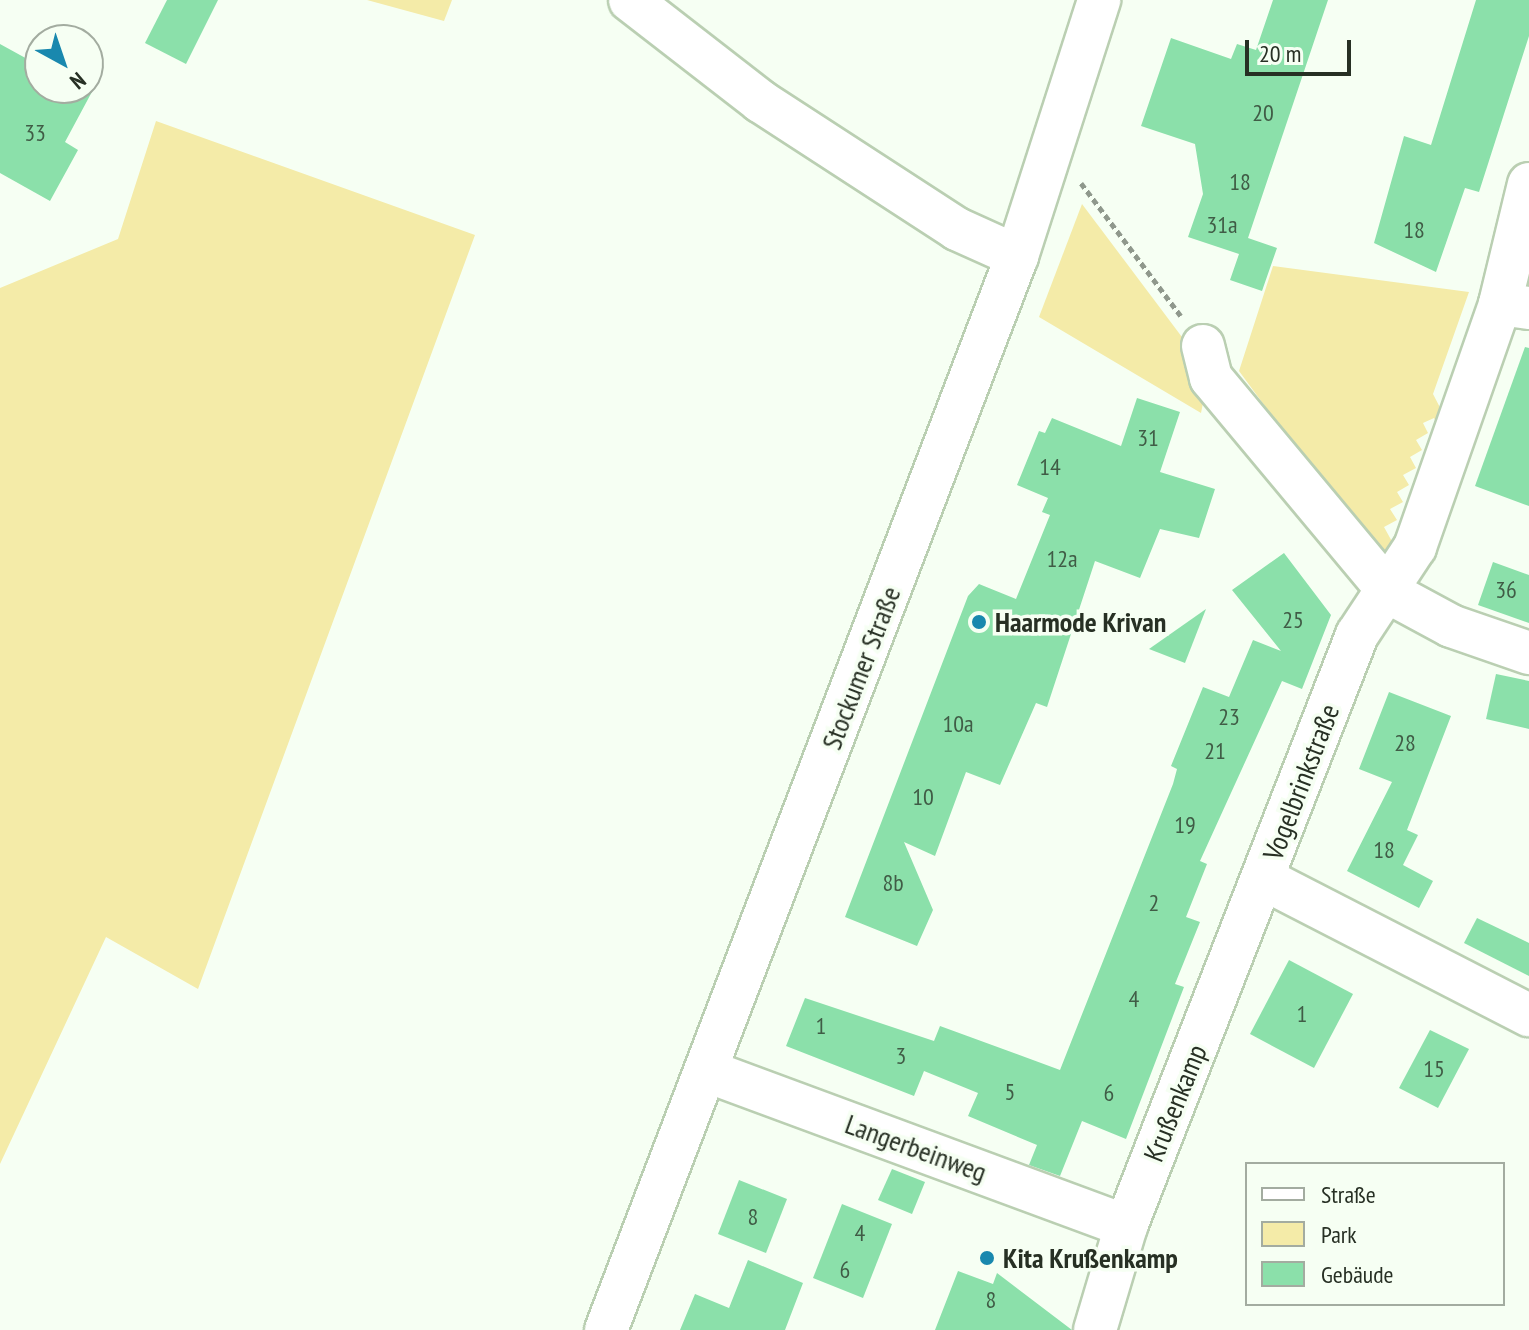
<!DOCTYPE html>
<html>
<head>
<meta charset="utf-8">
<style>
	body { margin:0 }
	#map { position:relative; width:1529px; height:1330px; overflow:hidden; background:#f6fff3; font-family:"PT Sans Narrow",sans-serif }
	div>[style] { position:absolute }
	.green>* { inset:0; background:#f4eba8 }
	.building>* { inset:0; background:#8be0aa }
	.path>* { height:5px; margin-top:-2.5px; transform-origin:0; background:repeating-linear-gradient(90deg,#8f988c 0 6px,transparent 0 10px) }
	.roads { filter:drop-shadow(2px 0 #bacfb2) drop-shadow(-2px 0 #bacfb2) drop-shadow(0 2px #bacfb2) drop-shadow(0 -2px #bacfb2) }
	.minor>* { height:42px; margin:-21px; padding:0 21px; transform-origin:21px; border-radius:21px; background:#fff }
	.dots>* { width:22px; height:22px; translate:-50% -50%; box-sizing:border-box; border:4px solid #f6fff3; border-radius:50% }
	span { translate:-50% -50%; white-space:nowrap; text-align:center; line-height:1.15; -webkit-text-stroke:7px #f6fff3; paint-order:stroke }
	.number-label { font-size:24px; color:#405c46 }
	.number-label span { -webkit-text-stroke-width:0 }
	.poi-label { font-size:28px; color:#273024; font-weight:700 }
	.left { translate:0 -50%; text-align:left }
	.street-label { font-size:28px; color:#273024 }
	.legend { position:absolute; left:1245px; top:1162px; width:260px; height:144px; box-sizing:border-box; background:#f6fff3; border:2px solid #a3aca0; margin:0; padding:10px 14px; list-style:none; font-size:24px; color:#273024 }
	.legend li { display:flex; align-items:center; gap:16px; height:40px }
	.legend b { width:40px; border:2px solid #a3aca0 }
	.north { position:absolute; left:24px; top:24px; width:80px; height:80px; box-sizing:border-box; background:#f6fff3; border:2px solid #a3aca0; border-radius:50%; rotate:140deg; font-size:22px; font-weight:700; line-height:32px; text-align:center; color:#273024 }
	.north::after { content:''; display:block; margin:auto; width:28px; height:36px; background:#1988ae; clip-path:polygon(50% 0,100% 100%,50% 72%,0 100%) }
	.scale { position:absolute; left:1245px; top:40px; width:106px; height:36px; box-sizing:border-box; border:4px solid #273024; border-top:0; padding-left:10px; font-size:24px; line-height:28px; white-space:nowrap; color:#273024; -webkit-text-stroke:6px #f6fff3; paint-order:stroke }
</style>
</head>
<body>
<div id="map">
	<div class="green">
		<i style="clip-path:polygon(367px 0,452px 0,444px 21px)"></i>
		<i style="clip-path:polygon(156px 121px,475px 235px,198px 989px,106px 937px,0 1164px,0 288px,118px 239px)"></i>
		<i style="clip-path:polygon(1082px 204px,1191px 349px,1205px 393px,1201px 413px,1039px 317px)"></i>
		<i style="clip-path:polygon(1273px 266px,1469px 292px,1433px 394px,1447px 421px,1444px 436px,1434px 418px,1423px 423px,1428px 433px,1416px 440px,1422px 450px,1410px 457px,1416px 468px,1403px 475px,1409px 485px,1397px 492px,1403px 502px,1390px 509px,1397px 520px,1384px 527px,1400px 556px,1375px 555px,1239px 371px)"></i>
	</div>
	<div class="building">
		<i style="clip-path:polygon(167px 0,218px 0,186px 64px,145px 43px)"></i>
		<i style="clip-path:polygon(1273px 0,1328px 0,1248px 238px,1277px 248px,1262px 291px,1230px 280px,1239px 254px,1188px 237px,1203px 194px,1195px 144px,1141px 126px,1171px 38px,1231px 59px,1237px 44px,1256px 50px)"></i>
		<i style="clip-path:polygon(1476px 0,1529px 0,1529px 36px,1479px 192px,1465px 188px,1436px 272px,1374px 243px,1404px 136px,1431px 145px)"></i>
		<i style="clip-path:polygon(0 44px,40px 66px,40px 88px,94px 88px,65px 142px,78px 150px,50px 201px,0 173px)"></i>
		<i style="clip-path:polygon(1525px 347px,1529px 348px,1529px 506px,1475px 486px)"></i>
		<i style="clip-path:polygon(1137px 398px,1180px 412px,1160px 472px,1215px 489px,1199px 538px,1160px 529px,1140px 578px,1095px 561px,1047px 707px,1036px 703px,1000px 785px,966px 772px,935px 856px,904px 842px,933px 910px,917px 946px,845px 917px,968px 596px,979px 584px,1016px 599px,1050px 515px,1042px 512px,1048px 498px,1017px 485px,1039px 431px,1045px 433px,1052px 418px,1121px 446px)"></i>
		<i style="clip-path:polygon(1284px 553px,1331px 615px,1302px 689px,1282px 681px,1200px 861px,1207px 864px,1186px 917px,1200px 922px,1175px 984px,1184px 987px,1126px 1139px,1082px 1121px,1060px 1176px,1029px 1165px,1037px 1145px,968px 1116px,978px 1093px,924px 1071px,914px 1096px,786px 1046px,805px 998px,934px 1041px,940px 1026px,1060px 1070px,1173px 784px,1177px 769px,1171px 766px,1203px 687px,1229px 697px,1253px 640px,1281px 651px,1232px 590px)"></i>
		<i style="clip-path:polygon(1493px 562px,1529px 575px,1529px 623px,1478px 605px)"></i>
		<i style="clip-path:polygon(1206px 609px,1185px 663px,1149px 649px)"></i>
		<i style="clip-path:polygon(1496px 674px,1529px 681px,1529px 729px,1486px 719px)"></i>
		<i style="clip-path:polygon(1389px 692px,1451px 716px,1407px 830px,1418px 835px,1403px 865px,1433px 881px,1419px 908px,1347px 871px,1392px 782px,1359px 769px)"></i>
		<i style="clip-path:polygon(1477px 918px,1529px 943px,1529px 976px,1464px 943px)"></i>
		<i style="clip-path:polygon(1289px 960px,1353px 994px,1314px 1068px,1250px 1034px)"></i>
		<i style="clip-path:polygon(1430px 1030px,1469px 1049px,1438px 1108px,1399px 1088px)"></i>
		<i style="clip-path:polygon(892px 1169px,925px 1182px,912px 1214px,878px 1200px)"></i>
		<i style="clip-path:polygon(739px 1180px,787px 1199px,766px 1253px,718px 1234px)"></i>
		<i style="clip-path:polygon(842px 1204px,892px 1224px,863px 1298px,813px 1278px)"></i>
		<i style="clip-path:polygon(748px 1260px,803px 1283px,785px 1330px,680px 1330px,695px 1294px,729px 1308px)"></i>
		<i style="clip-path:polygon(958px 1271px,993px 1284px,997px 1273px,1072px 1330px,935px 1330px)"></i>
	</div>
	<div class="path">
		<i style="left:1081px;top:183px;width:166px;rotate:53.1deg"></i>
	</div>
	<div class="roads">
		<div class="minor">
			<i style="left:630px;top:0;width:165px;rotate:37.8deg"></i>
			<i style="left:760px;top:101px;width:235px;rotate:33deg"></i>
			<i style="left:957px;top:229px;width:66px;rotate:24.2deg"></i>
			<i style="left:1529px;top:184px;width:123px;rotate:103.6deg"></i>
			<i style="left:1500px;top:304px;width:29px;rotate:8deg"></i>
			<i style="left:1203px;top:346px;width:33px;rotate:76deg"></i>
			<i style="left:1211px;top:378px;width:280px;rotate:50.2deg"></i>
			<i style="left:1390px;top:593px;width:69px;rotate:28.4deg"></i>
			<i style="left:1451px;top:626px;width:83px;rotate:19.1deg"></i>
			<i style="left:1264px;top:879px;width:298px;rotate:27.2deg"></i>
			<i style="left:707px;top:1071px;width:447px;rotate:20.3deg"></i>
			<i style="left:606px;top:1330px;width:1150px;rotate:-69.06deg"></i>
			<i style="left:1017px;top:256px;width:269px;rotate:-72.2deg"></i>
			<i style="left:1095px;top:1330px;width:109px;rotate:-73.4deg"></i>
			<i style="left:1126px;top:1226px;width:635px;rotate:-68.65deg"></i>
			<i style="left:1357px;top:635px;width:105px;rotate:-56.6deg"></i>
			<i style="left:1415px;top:547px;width:257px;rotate:-70.7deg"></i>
		</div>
	</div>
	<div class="dots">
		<i style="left:979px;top:622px;background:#1988ae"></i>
		<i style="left:987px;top:1258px;background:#1988ae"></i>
	</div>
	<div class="number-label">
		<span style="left:1263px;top:113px">20</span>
		<span style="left:35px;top:133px">33</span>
		<span style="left:1240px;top:182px">18</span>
		<span style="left:1222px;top:225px">31a</span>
		<span style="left:1414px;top:230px">18</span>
		<span style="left:1148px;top:438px">31</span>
		<span style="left:1050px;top:467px">14</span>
		<span style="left:1062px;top:559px">12a</span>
		<span style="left:1506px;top:590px">36</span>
		<span style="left:1293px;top:620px">25</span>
		<span style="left:1229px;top:717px">23</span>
		<span style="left:958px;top:724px">10a</span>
		<span style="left:1405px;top:743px">28</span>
		<span style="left:1215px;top:751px">21</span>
		<span style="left:923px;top:797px">10</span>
		<span style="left:1185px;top:825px">19</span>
		<span style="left:1384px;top:850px">18</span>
		<span style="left:893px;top:883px">8b</span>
		<span style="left:1154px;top:903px">2</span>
		<span style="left:1134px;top:999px">4</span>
		<span style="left:1302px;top:1014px">1</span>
		<span style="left:821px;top:1026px">1</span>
		<span style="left:901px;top:1056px">3</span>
		<span style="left:1434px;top:1069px">15</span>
		<span style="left:1010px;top:1092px">5</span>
		<span style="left:1109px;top:1093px">6</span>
		<span style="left:753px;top:1217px">8</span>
		<span style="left:860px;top:1233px">4</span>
		<span style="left:845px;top:1270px">6</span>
		<span style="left:991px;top:1300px">8</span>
	</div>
	<div class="poi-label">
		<span class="left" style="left:995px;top:622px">Haarmode Krivan</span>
		<span class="left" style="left:1003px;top:1258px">Kita Krußenkamp</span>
	</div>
	<div class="street-label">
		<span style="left:861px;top:668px;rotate:-69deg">Stockumer Straße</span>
		<span style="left:1301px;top:782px;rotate:-69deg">Vogelbrinkstraße</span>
		<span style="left:1175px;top:1103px;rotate:-68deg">Krußenkamp</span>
		<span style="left:916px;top:1148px;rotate:20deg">Langerbeinweg</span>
	</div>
	<ul class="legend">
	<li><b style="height:10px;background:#fff"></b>Straße</li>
	<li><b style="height:22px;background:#f4eba8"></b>Park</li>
	<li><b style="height:22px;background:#8be0aa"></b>Gebäude</li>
	</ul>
	<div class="north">N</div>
	<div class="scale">20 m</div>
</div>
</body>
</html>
